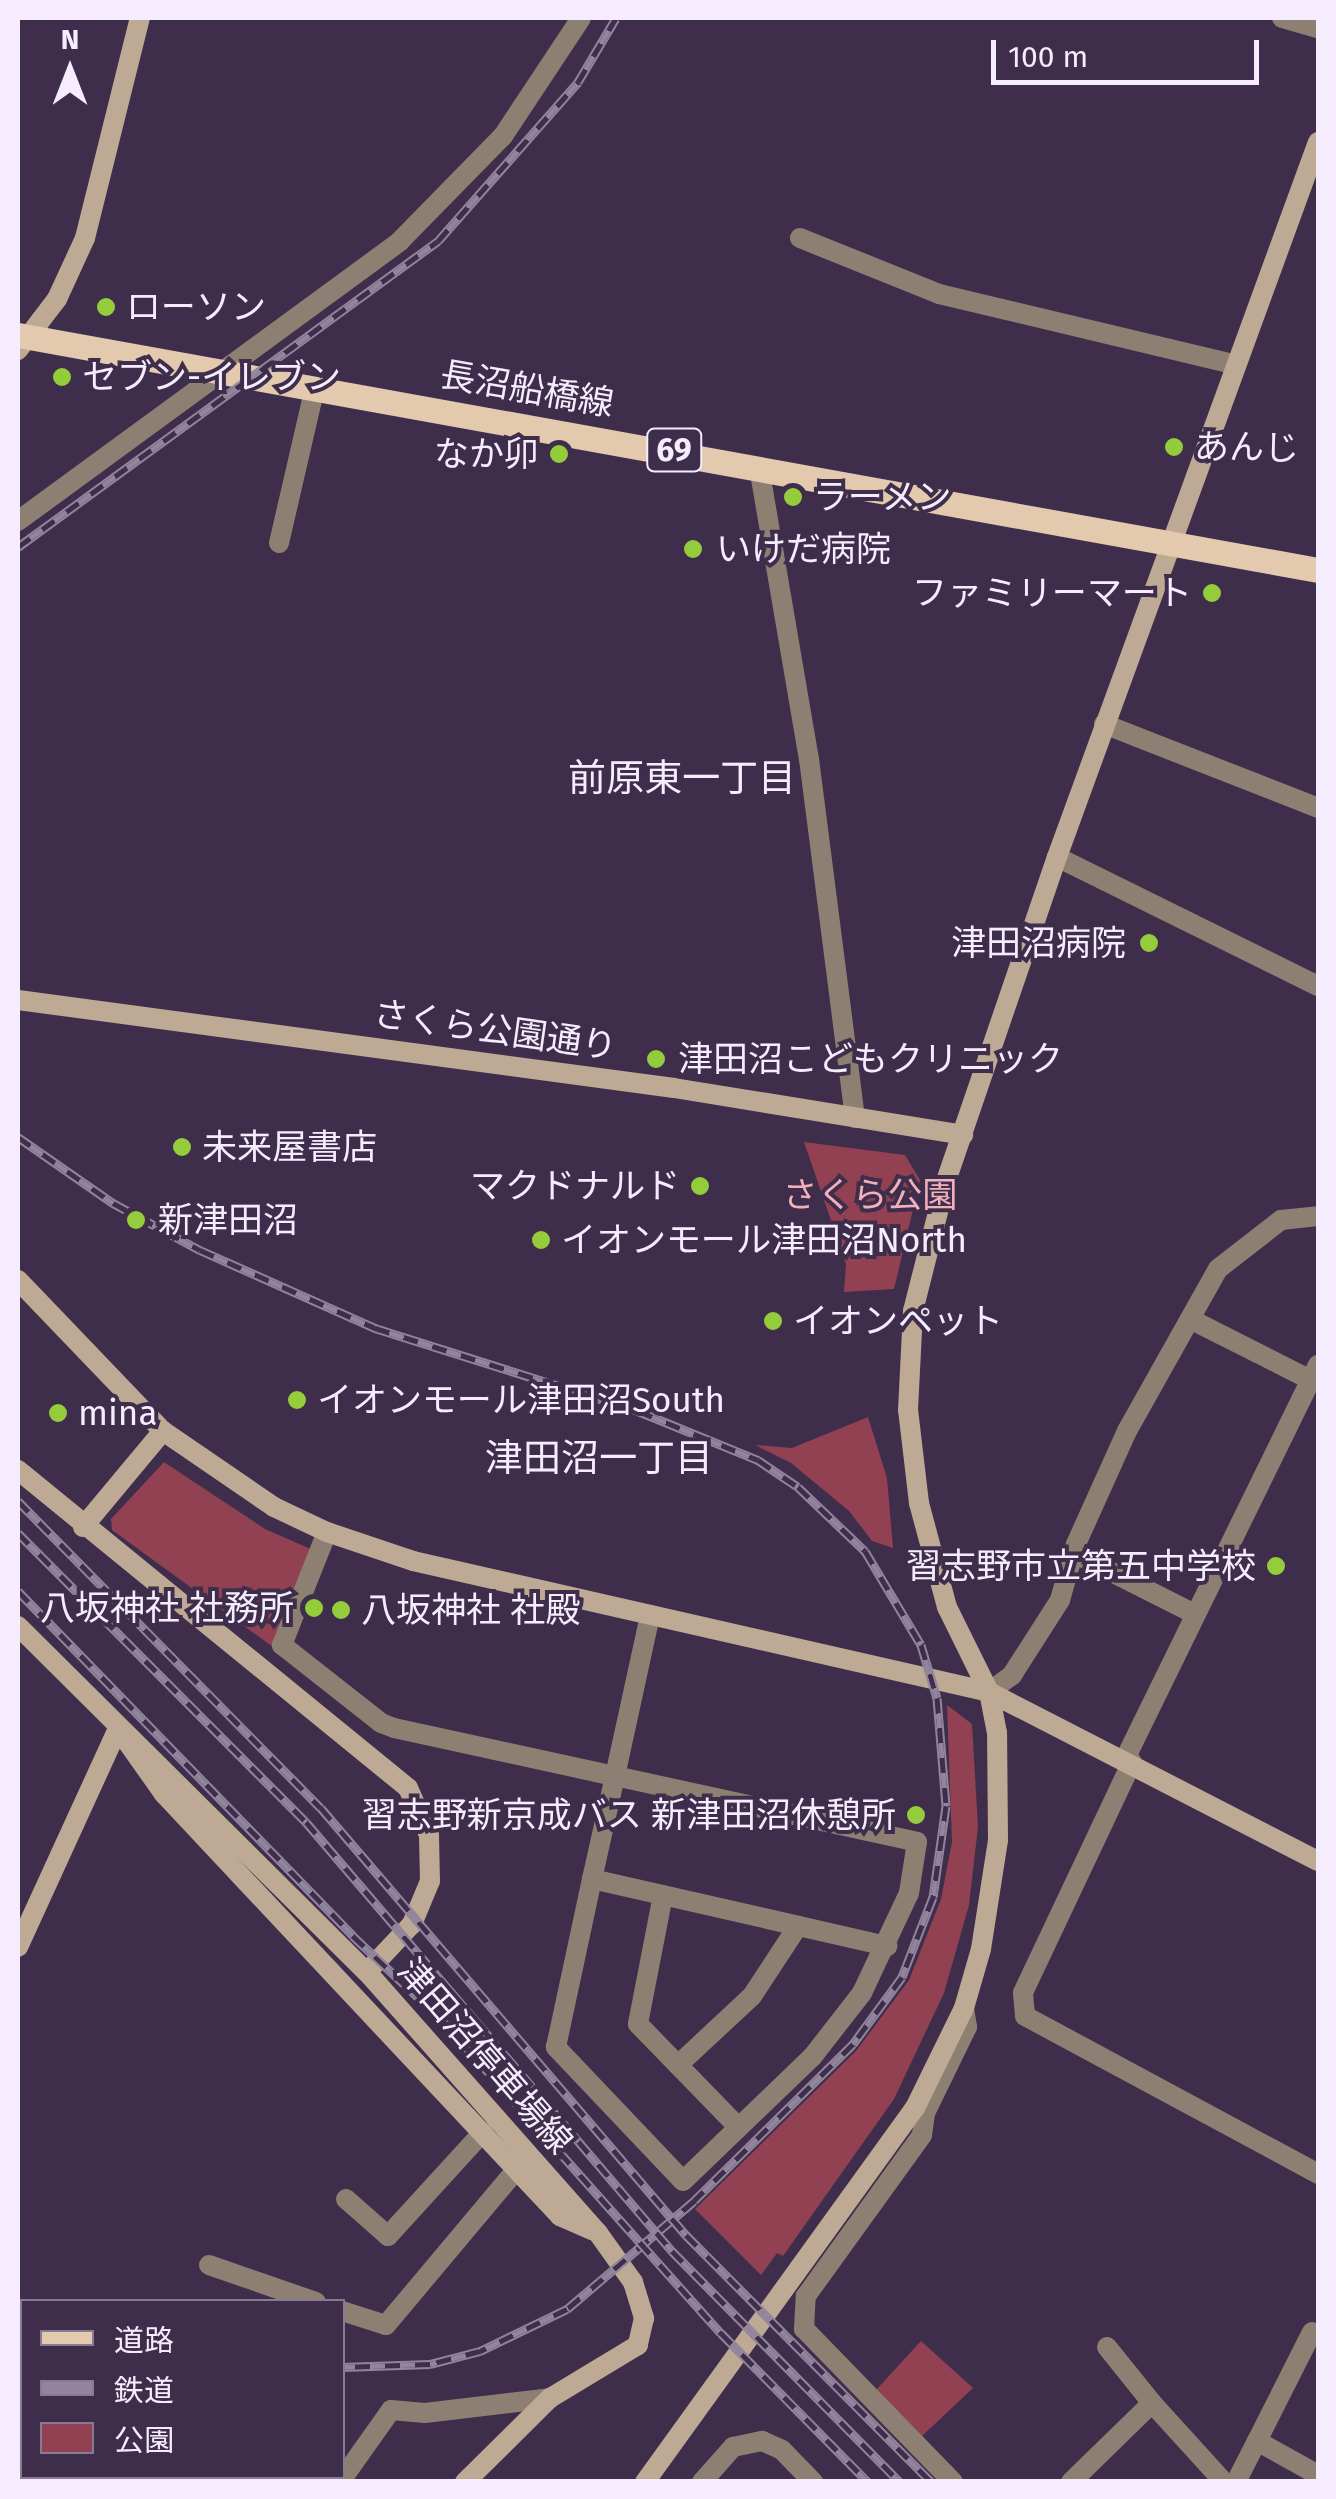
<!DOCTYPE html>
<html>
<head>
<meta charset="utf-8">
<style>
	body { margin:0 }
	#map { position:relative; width:1336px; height:2499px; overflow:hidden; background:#3e2e4c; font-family:"Fira Sans","Noto Sans JP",sans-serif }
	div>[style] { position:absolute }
	.green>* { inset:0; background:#914152 }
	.street>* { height:20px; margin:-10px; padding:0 10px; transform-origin:10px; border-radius:10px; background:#8d8072 }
	.secondary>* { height:20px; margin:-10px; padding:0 10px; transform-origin:10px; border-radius:10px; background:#bea994 }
	.primary>* { height:25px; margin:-12.5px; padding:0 12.5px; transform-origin:12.5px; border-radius:12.5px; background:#e3c9ad }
	.rail>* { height:9px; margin-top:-4.5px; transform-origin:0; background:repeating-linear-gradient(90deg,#3e2e4c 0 15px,#91849c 0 30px); box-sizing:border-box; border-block:2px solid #91849c }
	.dots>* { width:28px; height:28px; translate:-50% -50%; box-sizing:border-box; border:5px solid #3e2e4c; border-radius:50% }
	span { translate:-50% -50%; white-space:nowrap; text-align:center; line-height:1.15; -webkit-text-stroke:8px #3e2e4c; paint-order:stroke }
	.shield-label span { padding:2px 8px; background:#3e2e4c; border:2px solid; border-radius:8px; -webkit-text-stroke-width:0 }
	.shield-label { font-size:32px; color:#f5edfd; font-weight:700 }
	.poi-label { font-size:35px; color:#f5edfd }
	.left { translate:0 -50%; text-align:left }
	.right { translate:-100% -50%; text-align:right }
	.street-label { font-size:35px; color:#f5edfd }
	.park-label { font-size:35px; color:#f1b0ba }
	.neighbourhood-label { font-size:38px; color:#f5edfd }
	.frame { position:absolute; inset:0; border:20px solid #f5edfd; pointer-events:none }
	.legend { position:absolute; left:20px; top:2299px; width:325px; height:180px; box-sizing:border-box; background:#3e2e4c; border:2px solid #877a93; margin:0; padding:12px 18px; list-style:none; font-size:30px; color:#f5edfd }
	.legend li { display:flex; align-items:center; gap:20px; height:50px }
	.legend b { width:50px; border:2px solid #877a93 }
	.north { position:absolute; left:20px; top:20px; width:100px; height:100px; -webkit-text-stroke:8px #3e2e4c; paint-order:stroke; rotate:0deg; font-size:28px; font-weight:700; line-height:40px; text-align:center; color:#f5edfd }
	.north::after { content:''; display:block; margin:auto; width:35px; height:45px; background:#f5edfd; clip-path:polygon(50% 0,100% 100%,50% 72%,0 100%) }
	.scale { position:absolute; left:991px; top:40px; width:268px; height:45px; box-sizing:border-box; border:5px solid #f5edfd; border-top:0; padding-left:12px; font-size:30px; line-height:35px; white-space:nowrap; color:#f5edfd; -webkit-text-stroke:8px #3e2e4c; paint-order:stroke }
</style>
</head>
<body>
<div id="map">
	<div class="green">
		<i style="clip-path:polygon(804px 1142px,905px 1155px,920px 1180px,894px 1289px,844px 1292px,846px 1264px)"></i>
		<i style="clip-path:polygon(868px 1417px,887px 1478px,893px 1548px,872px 1541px,849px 1511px,791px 1463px,755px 1445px,792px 1448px)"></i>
		<i style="clip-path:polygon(164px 1462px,265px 1529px,313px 1550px,273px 1647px,112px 1530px,111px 1519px)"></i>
		<i style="clip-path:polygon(947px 1705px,972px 1724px,978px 1827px,969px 1905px,944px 1993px,894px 2099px,783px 2256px,777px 2253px,761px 2275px,695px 2209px,856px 2051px,909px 1980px,941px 1899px,952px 1842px)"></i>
		<i style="clip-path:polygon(921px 2341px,973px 2388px,921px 2437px,875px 2391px)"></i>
	</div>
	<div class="street">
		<i style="left:1282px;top:18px;width:37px;rotate:16deg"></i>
		<i style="left:800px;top:238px;width:150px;rotate:21.9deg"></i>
		<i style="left:939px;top:294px;width:301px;rotate:13.4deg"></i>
		<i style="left:759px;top:467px;width:296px;rotate:80.3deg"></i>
		<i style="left:809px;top:759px;width:362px;rotate:82.7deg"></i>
		<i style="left:18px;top:521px;width:474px;rotate:-36.2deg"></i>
		<i style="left:400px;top:241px;width:147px;rotate:-45.6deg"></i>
		<i style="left:503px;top:136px;width:141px;rotate:-56.5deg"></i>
		<i style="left:279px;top:543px;width:160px;rotate:-77deg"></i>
		<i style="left:1104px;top:724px;width:230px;rotate:21.4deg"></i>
		<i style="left:1057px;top:857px;width:291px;rotate:26.3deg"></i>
		<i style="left:1190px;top:1319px;width:136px;rotate:26.8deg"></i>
		<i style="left:327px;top:1532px;width:122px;rotate:111.7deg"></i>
		<i style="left:282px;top:1645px;width:126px;rotate:38.2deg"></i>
		<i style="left:381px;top:1723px;width:14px;rotate:21deg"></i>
		<i style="left:394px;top:1728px;width:226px;rotate:12.3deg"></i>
		<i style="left:615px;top:1776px;width:309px;rotate:12.3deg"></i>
		<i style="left:917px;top:1842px;width:52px;rotate:98.9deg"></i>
		<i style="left:909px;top:1893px;width:110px;rotate:115.2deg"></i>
		<i style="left:862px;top:1993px;width:80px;rotate:127.9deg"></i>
		<i style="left:813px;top:2056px;width:180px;rotate:136.1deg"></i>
		<i style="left:683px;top:2181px;width:185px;rotate:-133.5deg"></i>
		<i style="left:556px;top:2047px;width:172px;rotate:-77.9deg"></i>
		<i style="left:592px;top:1879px;width:106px;rotate:-77.4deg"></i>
		<i style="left:615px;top:1776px;width:165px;rotate:-77.7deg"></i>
		<i style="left:1074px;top:1553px;width:136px;rotate:26.8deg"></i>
		<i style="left:989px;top:1692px;width:29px;rotate:-36deg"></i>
		<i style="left:1012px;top:1675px;width:89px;rotate:-57.4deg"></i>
		<i style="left:1060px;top:1600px;width:58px;rotate:-74.1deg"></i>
		<i style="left:1076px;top:1544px;width:124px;rotate:-65.7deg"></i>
		<i style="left:1127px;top:1431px;width:186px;rotate:-60.7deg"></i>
		<i style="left:1218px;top:1269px;width:80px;rotate:-37.9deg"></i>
		<i style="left:1281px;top:1220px;width:37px;rotate:-6deg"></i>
		<i style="left:1125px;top:1759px;width:439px;rotate:-63.9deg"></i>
		<i style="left:1132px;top:1762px;width:255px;rotate:115.3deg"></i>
		<i style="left:1023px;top:1993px;width:23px;rotate:85deg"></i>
		<i style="left:1025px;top:2016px;width:333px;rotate:28.3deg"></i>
		<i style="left:592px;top:1879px;width:303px;rotate:12.8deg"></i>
		<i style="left:663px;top:1895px;width:131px;rotate:101deg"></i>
		<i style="left:638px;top:2024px;width:144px;rotate:45.8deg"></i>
		<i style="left:678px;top:2065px;width:101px;rotate:-43deg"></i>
		<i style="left:752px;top:1996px;width:84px;rotate:-56.7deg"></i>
		<i style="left:346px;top:2199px;width:56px;rotate:41.4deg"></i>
		<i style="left:388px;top:2236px;width:141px;rotate:-47.6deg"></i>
		<i style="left:209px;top:2265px;width:113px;rotate:19.1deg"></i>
		<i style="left:342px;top:2311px;width:46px;rotate:17.7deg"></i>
		<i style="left:386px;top:2325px;width:204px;rotate:-50deg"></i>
		<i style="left:1107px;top:2347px;width:72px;rotate:51.2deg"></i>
		<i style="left:1257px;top:2441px;width:122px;rotate:-63.2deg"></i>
		<i style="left:340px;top:2482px;width:88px;rotate:-54.7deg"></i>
		<i style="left:391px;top:2410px;width:34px;rotate:5deg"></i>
		<i style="left:425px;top:2413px;width:126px;rotate:-6.8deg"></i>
		<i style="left:702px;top:2482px;width:47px;rotate:-48.5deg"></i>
		<i style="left:733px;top:2447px;width:30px;rotate:-12deg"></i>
		<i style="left:762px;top:2441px;width:22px;rotate:24deg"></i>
		<i style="left:782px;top:2450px;width:45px;rotate:45.9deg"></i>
		<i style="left:953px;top:2482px;width:214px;rotate:-134.2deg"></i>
		<i style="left:804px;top:2329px;width:33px;rotate:-87deg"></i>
		<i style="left:806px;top:2296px;width:198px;rotate:-54.2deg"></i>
		<i style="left:922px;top:2135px;width:22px;rotate:-82deg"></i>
		<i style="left:925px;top:2113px;width:96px;rotate:-64deg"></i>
		<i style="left:967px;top:2027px;width:19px;rotate:-99deg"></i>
		<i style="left:1071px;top:2482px;width:113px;rotate:-44.3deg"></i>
		<i style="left:1152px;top:2403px;width:107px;rotate:47.7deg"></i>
		<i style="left:1236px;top:2482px;width:46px;rotate:-62.9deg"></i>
		<i style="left:1257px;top:2441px;width:70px;rotate:29.1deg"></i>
	</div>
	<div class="secondary">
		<i style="left:18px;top:350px;width:64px;rotate:-52.6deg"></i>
		<i style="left:57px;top:299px;width:67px;rotate:-65.3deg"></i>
		<i style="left:85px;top:238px;width:227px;rotate:-76deg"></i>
		<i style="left:18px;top:1000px;width:662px;rotate:7.64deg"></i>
		<i style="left:674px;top:1088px;width:293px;rotate:9.2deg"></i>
		<i style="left:18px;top:1280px;width:209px;rotate:46.2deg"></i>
		<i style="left:163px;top:1431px;width:135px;rotate:34.4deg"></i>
		<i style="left:274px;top:1507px;width:59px;rotate:25.3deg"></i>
		<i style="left:327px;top:1532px;width:91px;rotate:18.6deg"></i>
		<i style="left:413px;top:1561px;width:591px;rotate:12.81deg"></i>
		<i style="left:989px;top:1692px;width:370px;rotate:27.2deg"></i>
		<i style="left:18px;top:1470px;width:503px;rotate:39.19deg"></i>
		<i style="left:408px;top:1788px;width:51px;rotate:65.9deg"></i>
		<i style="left:429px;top:1835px;width:46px;rotate:88.8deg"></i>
		<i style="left:430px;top:1881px;width:47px;rotate:112.7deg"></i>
		<i style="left:412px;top:1924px;width:66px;rotate:133.2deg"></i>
		<i style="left:83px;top:1527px;width:125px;rotate:-50.2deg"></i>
		<i style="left:18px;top:1626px;width:491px;rotate:44.8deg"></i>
		<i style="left:367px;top:1972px;width:349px;rotate:48.5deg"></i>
		<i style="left:598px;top:2233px;width:60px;rotate:54.5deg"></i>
		<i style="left:633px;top:2282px;width:38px;rotate:73deg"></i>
		<i style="left:644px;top:2318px;width:28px;rotate:103deg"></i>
		<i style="left:638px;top:2345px;width:103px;rotate:148.9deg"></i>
		<i style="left:550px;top:2398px;width:120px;rotate:135.3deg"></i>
		<i style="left:18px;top:1947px;width:240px;rotate:-65.4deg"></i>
		<i style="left:118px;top:1729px;width:80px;rotate:54.7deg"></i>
		<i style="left:164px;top:1794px;width:579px;rotate:46.82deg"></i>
		<i style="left:560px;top:2216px;width:35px;rotate:24deg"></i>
		<i style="left:645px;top:2482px;width:461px;rotate:-54.2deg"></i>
		<i style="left:915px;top:2108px;width:111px;rotate:-63.9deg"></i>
		<i style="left:964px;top:2008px;width:61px;rotate:-73.9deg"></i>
		<i style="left:981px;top:1949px;width:110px;rotate:-81.1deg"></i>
		<i style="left:998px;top:1840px;width:107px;rotate:-90.5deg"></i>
		<i style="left:997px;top:1733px;width:42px;rotate:-101deg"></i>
		<i style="left:989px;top:1692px;width:95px;rotate:-116.3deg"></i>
		<i style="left:947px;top:1607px;width:108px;rotate:-105.1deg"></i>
		<i style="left:919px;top:1503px;width:94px;rotate:-96.7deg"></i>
		<i style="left:908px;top:1410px;width:99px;rotate:-87.1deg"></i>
		<i style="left:913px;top:1311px;width:134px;rotate:-75.8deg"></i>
		<i style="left:946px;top:1181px;width:342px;rotate:-71.1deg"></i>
		<i style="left:1057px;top:857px;width:761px;rotate:-69.95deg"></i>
	</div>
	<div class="primary">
		<i style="left:18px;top:335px;width:1321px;rotate:10.25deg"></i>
	</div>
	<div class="rail">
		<i style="left:18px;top:547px;width:520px;rotate:-36.08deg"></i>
		<i style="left:438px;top:241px;width:212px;rotate:-48.6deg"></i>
		<i style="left:578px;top:82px;width:74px;rotate:-59.3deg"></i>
		<i style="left:18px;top:1137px;width:116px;rotate:34.8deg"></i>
		<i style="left:113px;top:1203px;width:99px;rotate:28.4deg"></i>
		<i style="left:200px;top:1250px;width:192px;rotate:24deg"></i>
		<i style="left:375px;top:1328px;width:276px;rotate:17.5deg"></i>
		<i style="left:638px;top:1411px;width:130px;rotate:22.2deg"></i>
		<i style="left:758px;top:1460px;width:48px;rotate:34deg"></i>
		<i style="left:798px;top:1487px;width:93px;rotate:43.7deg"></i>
		<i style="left:865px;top:1551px;width:109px;rotate:59.2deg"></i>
		<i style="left:921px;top:1645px;width:55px;rotate:73.2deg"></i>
		<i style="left:937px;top:1698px;width:108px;rotate:85.2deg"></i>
		<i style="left:946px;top:1806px;width:92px;rotate:98.1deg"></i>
		<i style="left:933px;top:1897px;width:86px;rotate:111.2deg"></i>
		<i style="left:902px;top:1977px;width:83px;rotate:126.2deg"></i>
		<i style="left:853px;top:2044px;width:223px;rotate:135.4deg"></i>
		<i style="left:694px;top:2201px;width:167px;rotate:139.6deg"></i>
		<i style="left:567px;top:2309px;width:97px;rotate:154.2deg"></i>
		<i style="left:480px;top:2351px;width:52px;rotate:165.4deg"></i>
		<i style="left:430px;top:2364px;width:88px;rotate:178deg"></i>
		<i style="left:18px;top:1501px;width:431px;rotate:45.4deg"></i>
		<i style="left:321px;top:1808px;width:562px;rotate:49.48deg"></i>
		<i style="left:686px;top:2235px;width:348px;rotate:45.2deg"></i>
		<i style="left:18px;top:1533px;width:408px;rotate:45.1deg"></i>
		<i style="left:306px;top:1822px;width:564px;rotate:49.53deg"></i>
		<i style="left:672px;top:2251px;width:325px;rotate:45.4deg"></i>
		<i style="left:18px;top:1591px;width:481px;rotate:45.8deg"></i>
		<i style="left:353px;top:1936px;width:120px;rotate:43.3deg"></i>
		<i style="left:440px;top:2018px;width:422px;rotate:48.3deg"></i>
		<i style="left:721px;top:2333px;width:209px;rotate:45.4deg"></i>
		<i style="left:18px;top:2450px;width:6px;rotate:-45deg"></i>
	</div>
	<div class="dots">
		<i style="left:106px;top:307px;background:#94cc3c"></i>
		<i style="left:62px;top:377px;background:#94cc3c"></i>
		<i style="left:1174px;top:447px;background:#94cc3c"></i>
		<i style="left:559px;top:454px;background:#94cc3c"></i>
		<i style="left:793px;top:497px;background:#94cc3c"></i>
		<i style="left:693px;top:549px;background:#94cc3c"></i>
		<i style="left:1212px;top:593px;background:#94cc3c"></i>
		<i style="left:1149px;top:943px;background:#94cc3c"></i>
		<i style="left:656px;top:1059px;background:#94cc3c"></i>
		<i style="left:182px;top:1147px;background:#94cc3c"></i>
		<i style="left:700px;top:1186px;background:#94cc3c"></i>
		<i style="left:136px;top:1220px;background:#94cc3c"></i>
		<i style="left:541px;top:1240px;background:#94cc3c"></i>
		<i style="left:773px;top:1321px;background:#94cc3c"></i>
		<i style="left:297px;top:1400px;background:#94cc3c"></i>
		<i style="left:58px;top:1413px;background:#94cc3c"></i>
		<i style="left:1276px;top:1566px;background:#94cc3c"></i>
		<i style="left:314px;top:1608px;background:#94cc3c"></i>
		<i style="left:341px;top:1610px;background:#94cc3c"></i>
		<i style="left:916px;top:1815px;background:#94cc3c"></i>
	</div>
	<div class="shield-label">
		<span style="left:674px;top:450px">69</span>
	</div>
	<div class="poi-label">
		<span class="left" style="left:126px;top:307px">ローソン</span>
		<span class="left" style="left:82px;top:377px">セブン-イレブン</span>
		<span class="left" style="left:1194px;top:447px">あんじ</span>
		<span class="right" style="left:539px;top:454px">なか卯</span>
		<span class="left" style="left:813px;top:497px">ラーメン</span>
		<span class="left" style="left:716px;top:549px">いけだ病院</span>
		<span class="right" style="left:1192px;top:593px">ファミリーマート</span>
		<span class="right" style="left:1126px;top:943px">津田沼病院</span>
		<span class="left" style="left:678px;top:1059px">津田沼こどもクリニック</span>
		<span class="left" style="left:202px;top:1147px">未来屋書店</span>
		<span class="right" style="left:680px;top:1186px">マクドナルド</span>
		<span class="left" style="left:158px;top:1220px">新津田沼</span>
		<span class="left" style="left:561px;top:1240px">イオンモール津田沼North</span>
		<span class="left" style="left:793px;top:1321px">イオンペット</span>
		<span class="left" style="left:317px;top:1400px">イオンモール津田沼South</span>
		<span class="left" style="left:78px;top:1413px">mina</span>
		<span class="right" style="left:1256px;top:1566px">習志野市立第五中学校</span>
		<span class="right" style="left:294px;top:1608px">八坂神社 社務所</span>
		<span class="left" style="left:361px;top:1610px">八坂神社 社殿</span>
		<span class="right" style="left:896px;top:1815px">習志野新京成バス 新津田沼休憩所</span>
	</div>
	<div class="street-label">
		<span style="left:527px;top:389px;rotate:10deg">長沼船橋線</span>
		<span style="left:495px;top:1030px;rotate:8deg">さくら公園通り</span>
		<span style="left:485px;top:2056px;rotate:49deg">津田沼停車場線</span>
	</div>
	<div class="park-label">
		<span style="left:870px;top:1195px">さくら公園</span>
	</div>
	<div class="neighbourhood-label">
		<span style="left:682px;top:779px">前原東一丁目</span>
		<span style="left:599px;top:1459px">津田沼一丁目</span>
	</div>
	<div class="frame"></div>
	<ul class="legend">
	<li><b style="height:12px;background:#e3c9ad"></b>道路</li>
	<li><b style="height:12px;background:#91849c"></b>鉄道</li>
	<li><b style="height:28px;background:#914152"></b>公園</li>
	</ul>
	<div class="north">N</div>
	<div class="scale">100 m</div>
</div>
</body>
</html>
